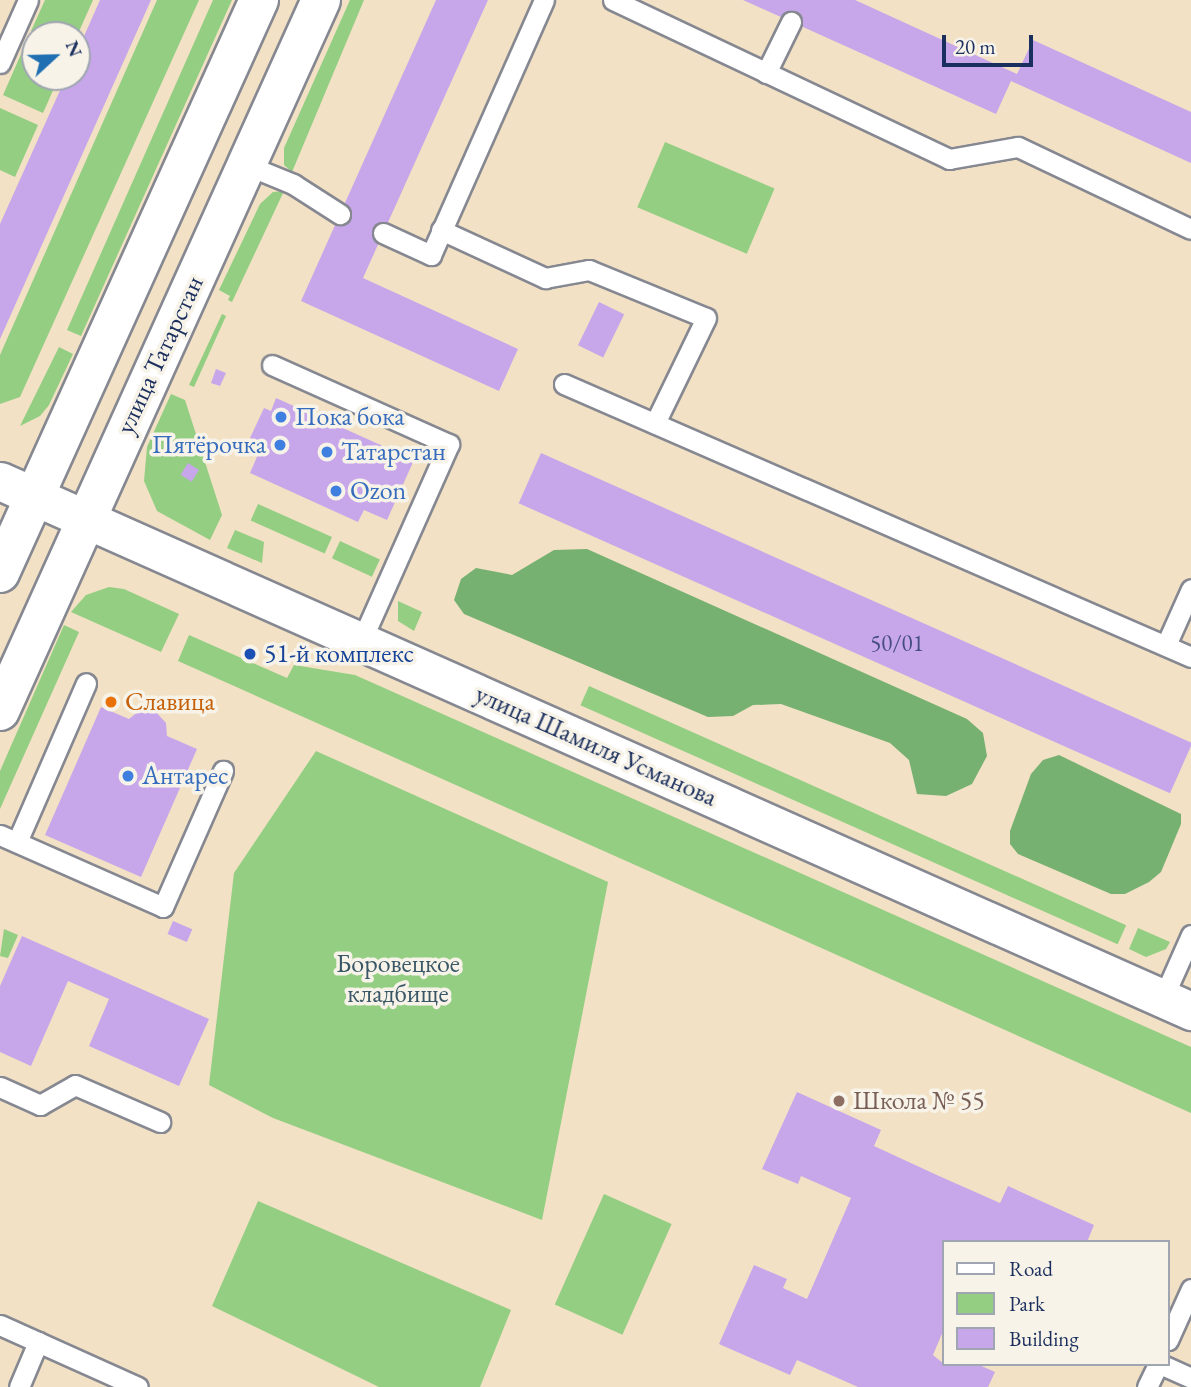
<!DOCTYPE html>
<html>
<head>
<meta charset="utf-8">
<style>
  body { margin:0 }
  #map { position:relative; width:1191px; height:1387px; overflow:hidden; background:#f2e1c4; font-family:"EB Garamond",serif }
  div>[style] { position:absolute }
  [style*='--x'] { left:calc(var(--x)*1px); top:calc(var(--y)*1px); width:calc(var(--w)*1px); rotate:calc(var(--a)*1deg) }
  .green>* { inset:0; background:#93ce83; transform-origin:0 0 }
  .forest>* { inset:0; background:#76b171 }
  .building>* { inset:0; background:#c7a7ea; transform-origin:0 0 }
  .roads { filter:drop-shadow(2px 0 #868891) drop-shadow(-2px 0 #868891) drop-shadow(0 2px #868891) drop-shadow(0 -2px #868891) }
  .lane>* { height:19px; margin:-9.5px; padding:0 9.5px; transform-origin:9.5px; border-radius:9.5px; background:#fff }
  .street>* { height:37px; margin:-18.5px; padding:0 18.5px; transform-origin:18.5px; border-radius:18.5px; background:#fff }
  .secondary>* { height:38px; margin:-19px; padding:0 19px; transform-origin:19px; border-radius:19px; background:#fff }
  .dots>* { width:19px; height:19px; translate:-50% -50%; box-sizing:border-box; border:4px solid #f7f3e8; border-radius:50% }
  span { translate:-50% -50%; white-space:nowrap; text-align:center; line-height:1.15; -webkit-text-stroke:7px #f7f3e8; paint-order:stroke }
  .number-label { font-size:23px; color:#464d81 }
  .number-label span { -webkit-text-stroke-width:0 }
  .street-label { font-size:26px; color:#1b2f5e }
  .shop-label { font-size:26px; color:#366cbe }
  .left { translate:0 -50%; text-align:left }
  .right { translate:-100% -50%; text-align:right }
  .transit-label { font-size:26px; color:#164399 }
  .food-label { font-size:26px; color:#c56008 }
  .park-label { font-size:26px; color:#395767 }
  .education-label { font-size:26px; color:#785e54 }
  .legend { position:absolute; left:942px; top:1240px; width:228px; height:126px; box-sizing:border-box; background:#f7f3e8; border:2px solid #9fa5b1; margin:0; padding:9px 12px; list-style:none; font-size:21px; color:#1b2f5e }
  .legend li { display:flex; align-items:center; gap:14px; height:35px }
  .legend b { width:35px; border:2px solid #9fa5b1 }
  .north { position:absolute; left:21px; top:21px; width:70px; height:70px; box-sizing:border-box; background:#f7f3e8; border:2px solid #9fa5b1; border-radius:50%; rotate:68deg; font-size:19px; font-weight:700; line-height:28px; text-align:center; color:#1b2f5e }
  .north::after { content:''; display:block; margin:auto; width:24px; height:32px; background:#1f6fb2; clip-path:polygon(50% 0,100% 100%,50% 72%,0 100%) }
  .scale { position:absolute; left:942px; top:35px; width:91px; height:32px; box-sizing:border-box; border:4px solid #1b2f5e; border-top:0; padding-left:9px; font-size:21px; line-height:24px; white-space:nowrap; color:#1b2f5e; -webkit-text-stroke:5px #f7f3e8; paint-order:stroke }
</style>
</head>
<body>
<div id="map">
  <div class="green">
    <div style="clip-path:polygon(45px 0,93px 0,77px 36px,31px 31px)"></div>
    <div style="clip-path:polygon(157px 0,199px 0,20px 397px,0 404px,0 355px)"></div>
    <div style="clip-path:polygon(213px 0,232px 0,81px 336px,67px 330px)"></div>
    <div style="clip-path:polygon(350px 0,364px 0,292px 172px,284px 165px,284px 148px)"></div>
    <div style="clip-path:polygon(25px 45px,35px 49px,35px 77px,59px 77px,43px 113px,3px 95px)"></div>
    <div style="clip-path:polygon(0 108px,38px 125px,15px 177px,0 170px)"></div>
    <div style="left:665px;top:142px;width:119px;height:71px;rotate:23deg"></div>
    <div style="clip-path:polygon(284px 191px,232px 302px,228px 300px,230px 296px,219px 290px,260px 204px,273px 192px)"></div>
    <div style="clip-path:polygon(222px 314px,226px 316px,194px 387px,189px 385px)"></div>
    <div style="clip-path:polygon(59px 347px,73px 354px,49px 405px,40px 416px,20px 426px)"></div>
    <div style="clip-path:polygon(171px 394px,185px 400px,222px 515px,210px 540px,157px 511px,144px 481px,147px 447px)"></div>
    <div style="left:258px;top:504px;width:81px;height:18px;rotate:24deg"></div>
    <div style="clip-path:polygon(235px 530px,264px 542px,262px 563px,227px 548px)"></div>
    <div style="left:340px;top:541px;width:44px;height:19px;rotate:25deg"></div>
    <div style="clip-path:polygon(109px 587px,124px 589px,179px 614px,161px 652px,71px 612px,86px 595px)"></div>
    <div style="clip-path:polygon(398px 601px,422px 612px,414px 631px,398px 621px)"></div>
    <div style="clip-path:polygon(64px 625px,79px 632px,0 809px,0 771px)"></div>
    <div style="clip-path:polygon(189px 635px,287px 678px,294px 665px,355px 675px,1191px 1047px,1191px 1113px,178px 661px)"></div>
    <div style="left:589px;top:686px;width:588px;height:21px;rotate:24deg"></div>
    <div style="clip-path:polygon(316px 751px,608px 882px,542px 1220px,273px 1118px,209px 1085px,234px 873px)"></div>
    <div style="clip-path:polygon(1138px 928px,1170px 942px,1166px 949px,1146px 957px,1129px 949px)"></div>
    <div style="clip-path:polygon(4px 929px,18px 935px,8px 958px,0 956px)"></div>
    <div style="left:604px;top:1194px;width:74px;height:121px;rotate:24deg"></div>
    <div style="clip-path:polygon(258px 1201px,511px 1310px,480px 1387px,379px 1387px,212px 1306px)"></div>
  </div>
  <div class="forest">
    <div style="clip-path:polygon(587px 549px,967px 719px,983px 733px,987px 756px,972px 784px,946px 796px,917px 794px,909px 760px,890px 743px,781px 704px,753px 705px,733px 716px,708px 717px,464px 614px,454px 600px,461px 579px,476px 568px,512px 575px,554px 550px)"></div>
    <div style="clip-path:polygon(1059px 755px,1181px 814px,1181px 824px,1161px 872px,1149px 882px,1125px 894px,1111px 894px,1018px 854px,1010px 844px,1010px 831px,1031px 774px,1043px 760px)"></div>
  </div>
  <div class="building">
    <div style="clip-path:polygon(100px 0,151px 0,0 339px,0 224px,66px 77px,77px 77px,77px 52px)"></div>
    <div style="clip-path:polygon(436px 0,488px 0,363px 278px,518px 349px,499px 391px,301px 301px)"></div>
    <div style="clip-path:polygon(743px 0,855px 0,1017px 74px,1033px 40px,1191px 112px,1191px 163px,1011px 81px,996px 114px)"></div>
    <div style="left:599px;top:302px;width:28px;height:48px;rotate:26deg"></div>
    <div style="clip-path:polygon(216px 369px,226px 373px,220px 386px,211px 383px)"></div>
    <div style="clip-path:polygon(276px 398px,414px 460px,387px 520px,364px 510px,358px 522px,250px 473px,263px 443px,250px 438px,264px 408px,271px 411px)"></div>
    <div style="left:541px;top:453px;width:713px;height:55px;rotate:24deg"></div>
    <div style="left:188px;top:463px;width:13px;height:14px;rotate:32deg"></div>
    <div style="clip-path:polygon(107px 694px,119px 700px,115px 709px,102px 704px)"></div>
    <div style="clip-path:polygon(101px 707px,129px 719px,139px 711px,155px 711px,166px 723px,167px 736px,197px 749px,141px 877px,45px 835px)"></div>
    <div style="left:173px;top:921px;width:21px;height:14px;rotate:23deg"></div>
    <div style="clip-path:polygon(22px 936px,209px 1019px,179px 1086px,89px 1046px,109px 999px,68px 981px,31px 1066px,0 1052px,0 986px)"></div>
    <div style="clip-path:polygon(797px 1092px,881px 1130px,874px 1146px,939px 1176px,1000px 1203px,1008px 1186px,1094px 1225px,1087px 1242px,944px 1242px,944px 1329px,933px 1355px,944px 1364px,977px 1364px,995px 1372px,988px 1387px,858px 1387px,797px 1360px,790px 1375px,719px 1344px,754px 1265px,787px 1279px,783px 1288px,807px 1299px,851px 1198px,801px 1176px,798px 1184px,762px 1169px)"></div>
  </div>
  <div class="roads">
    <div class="lane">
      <div style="--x:613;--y:0;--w:372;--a:25.3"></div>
      <div style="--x:949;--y:159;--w:70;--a:-9.9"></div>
      <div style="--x:1018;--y:147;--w:191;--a:25.4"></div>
      <div style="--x:0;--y:63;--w:69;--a:-66"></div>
      <div style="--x:766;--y:73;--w:57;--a:-63.9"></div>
      <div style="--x:249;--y:166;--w:48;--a:22.2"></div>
      <div style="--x:293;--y:184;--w:56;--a:32.6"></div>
      <div style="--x:441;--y:230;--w:115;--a:24.8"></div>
      <div style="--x:545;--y:278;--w:45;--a:-10.3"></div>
      <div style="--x:589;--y:270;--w:126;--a:22.3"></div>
      <div style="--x:706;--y:318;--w:117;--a:115.9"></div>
      <div style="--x:383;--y:233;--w:53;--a:24.6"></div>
      <div style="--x:431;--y:255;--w:279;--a:-66.1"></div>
      <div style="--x:272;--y:365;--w:194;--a:24.1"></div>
      <div style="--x:449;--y:444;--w:217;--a:114"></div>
      <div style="--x:564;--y:384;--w:684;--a:23.53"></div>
      <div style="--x:1166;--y:645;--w:61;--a:-65.9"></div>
      <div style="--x:0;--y:835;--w:178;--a:23.8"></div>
      <div style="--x:163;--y:907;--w:149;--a:-66.2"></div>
      <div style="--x:17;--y:842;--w:173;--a:-66.5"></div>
      <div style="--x:1163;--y:998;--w:69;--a:-66"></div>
      <div style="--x:0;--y:1087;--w:44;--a:24.2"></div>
      <div style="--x:40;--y:1105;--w:40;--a:-29.7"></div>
      <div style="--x:75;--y:1085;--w:93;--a:23.5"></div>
      <div style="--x:0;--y:1325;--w:151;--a:24.2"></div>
      <div style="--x:1168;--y:1340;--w:56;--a:-65.7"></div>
      <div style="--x:1160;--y:1364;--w:34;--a:24"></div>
      <div style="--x:19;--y:1387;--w:49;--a:-67.1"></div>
      <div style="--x:1147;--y:1387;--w:25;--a:-64"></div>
    </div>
    <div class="street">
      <div style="--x:0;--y:481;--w:1304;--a:23.99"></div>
    </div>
    <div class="secondary">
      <div style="--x:0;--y:573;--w:629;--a:-65.68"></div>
      <div style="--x:0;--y:711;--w:780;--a:-65.7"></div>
    </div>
  </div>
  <div class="dots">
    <div style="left:281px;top:417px;background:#3f7fe0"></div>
    <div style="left:280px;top:445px;background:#3f7fe0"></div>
    <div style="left:327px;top:452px;background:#3f7fe0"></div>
    <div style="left:336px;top:491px;background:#3f7fe0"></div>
    <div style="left:250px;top:654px;background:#1a4fb4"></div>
    <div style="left:111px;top:702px;background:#e8710a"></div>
    <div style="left:128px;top:776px;background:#3f7fe0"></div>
    <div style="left:839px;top:1101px;background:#8d6e63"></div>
  </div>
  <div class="number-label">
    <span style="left:897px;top:643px">50/01</span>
  </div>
  <div class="street-label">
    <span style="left:160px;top:355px;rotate:-65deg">улица Татарстан</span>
    <span style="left:596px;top:746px;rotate:24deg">улица Шамиля Усманова</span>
  </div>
  <div class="shop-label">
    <span class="left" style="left:295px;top:417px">Пока бока</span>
    <span class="right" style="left:266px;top:445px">Пятёрочка</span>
    <span class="left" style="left:341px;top:452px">Татарстан</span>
    <span class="left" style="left:350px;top:491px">Ozon</span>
    <span class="left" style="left:142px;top:776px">Антарес</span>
  </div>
  <div class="transit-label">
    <span class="left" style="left:264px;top:654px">51-й комплекс</span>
  </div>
  <div class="food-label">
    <span class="left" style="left:125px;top:702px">Славица</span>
  </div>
  <div class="park-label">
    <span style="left:398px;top:979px">Боровецкое<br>кладбище</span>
  </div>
  <div class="education-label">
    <span class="left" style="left:853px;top:1101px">Школа № 55</span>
  </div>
  <ul class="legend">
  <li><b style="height:9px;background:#fff"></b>Road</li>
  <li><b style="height:19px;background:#93ce83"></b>Park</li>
  <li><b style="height:19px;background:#c7a7ea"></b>Building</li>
  </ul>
  <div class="north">N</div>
  <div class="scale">20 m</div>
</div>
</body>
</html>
